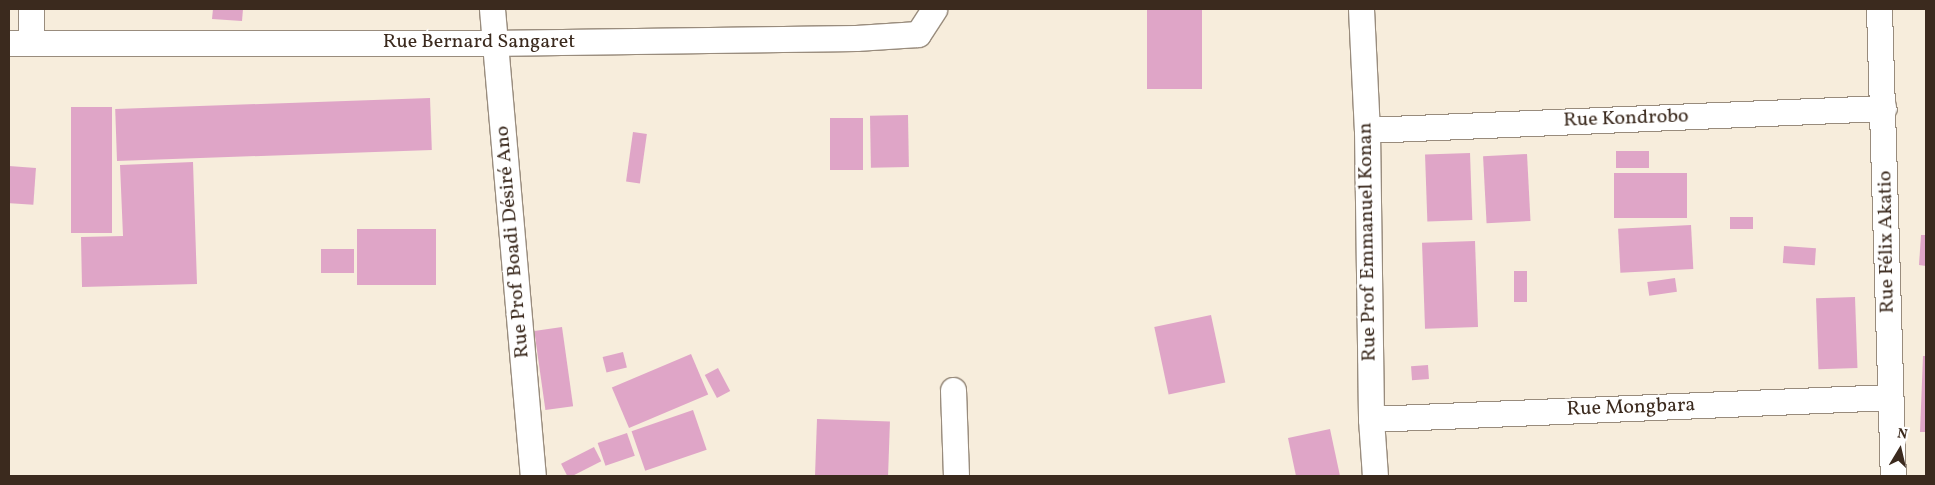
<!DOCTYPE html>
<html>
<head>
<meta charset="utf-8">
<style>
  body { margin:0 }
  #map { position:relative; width:1935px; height:485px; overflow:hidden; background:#f7eddc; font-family:Vollkorn,serif }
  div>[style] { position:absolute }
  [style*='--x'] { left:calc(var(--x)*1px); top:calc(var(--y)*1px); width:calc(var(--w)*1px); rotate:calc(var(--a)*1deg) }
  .building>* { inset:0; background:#dfa5c7; transform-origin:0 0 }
  .roads { filter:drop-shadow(1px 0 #998c7d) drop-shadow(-1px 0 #998c7d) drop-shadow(0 1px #998c7d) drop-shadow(0 -1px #998c7d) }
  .street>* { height:25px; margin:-12.5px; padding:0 12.5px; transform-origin:12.5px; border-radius:12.5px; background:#fff }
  span { translate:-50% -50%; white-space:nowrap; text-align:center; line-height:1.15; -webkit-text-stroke:5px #fff; paint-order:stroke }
  .street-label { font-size:20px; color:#3b2a1e }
  .frame { position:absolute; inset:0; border:10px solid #3b2a1e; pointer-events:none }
  .north { position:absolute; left:1875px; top:425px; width:50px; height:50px; -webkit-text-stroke:4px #fff; paint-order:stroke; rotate:9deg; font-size:14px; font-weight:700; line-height:20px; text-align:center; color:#3b2a1e }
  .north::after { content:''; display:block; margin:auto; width:18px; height:22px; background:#3b2a1e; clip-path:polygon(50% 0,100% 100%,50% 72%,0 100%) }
</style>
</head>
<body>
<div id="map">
  <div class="building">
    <div style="clip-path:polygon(213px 9px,243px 9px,242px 21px,212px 19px)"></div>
    <div style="left:1147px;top:9px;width:55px;height:80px"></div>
    <div style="left:430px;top:98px;width:52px;height:315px;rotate:88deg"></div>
    <div style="left:71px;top:107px;width:41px;height:126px"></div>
    <div style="left:908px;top:115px;width:52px;height:38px;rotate:89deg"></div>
    <div style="left:830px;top:118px;width:33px;height:52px"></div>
    <div style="left:633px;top:132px;width:14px;height:50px;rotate:8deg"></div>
    <div style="left:1616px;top:151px;width:33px;height:17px"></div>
    <div style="left:1470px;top:153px;width:67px;height:45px;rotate:88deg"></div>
    <div style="left:1527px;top:154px;width:67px;height:44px;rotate:87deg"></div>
    <div style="clip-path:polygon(193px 162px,197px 284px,82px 287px,81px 237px,123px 236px,120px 165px)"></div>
    <div style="left:9px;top:166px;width:27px;height:37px;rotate:4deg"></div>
    <div style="left:1687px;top:173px;width:45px;height:73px;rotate:90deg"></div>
    <div style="left:1753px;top:217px;width:12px;height:23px;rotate:90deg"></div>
    <div style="left:1691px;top:225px;width:44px;height:73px;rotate:87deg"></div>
    <div style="left:357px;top:229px;width:79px;height:56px"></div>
    <div style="clip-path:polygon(1921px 235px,1926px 235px,1926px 266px,1919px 265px)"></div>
    <div style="left:1475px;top:241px;width:86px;height:53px;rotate:88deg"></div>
    <div style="left:1784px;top:246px;width:32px;height:17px;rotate:4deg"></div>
    <div style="left:354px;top:249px;width:24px;height:33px;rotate:90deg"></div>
    <div style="left:1514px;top:271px;width:13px;height:31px"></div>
    <div style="left:1675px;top:278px;width:14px;height:28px;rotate:82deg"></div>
    <div style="left:1855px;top:297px;width:71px;height:39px;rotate:88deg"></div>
    <div style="left:1211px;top:315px;width:69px;height:58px;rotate:78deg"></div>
    <div style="left:562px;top:327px;width:80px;height:28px;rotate:82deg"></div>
    <div style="left:623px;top:352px;width:16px;height:21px;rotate:76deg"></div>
    <div style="left:691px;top:354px;width:44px;height:86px;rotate:67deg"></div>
    <div style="clip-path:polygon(1923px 356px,1926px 356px,1926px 432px,1920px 432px)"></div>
    <div style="left:1428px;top:365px;width:14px;height:17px;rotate:86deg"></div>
    <div style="left:718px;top:368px;width:26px;height:15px;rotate:62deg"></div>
    <div style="left:693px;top:410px;width:42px;height:65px;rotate:71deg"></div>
    <div style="left:817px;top:419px;width:73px;height:57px;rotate:2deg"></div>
    <div style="clip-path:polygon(1330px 429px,1340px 476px,1296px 476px,1288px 438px)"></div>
    <div style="left:627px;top:433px;width:24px;height:31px;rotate:71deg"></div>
    <div style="left:594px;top:447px;width:16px;height:37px;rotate:63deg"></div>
  </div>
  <div class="roads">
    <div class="street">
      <div style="--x:31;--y:9;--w:34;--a:90"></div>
      <div style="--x:492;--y:9;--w:469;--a:85"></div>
      <div style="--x:1361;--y:9;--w:121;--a:87.2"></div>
      <div style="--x:1367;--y:130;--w:289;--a:89.2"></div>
      <div style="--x:1371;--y:419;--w:57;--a:86"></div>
      <div style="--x:1879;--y:9;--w:467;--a:88.3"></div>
      <div style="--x:9;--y:43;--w:487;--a:0"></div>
      <div style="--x:496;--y:43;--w:360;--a:-0.8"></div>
      <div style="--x:856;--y:38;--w:62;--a:-3.7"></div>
      <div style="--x:918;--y:34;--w:30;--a:-57"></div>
      <div style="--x:1367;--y:130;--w:517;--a:-2.44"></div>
      <div style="--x:953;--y:390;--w:86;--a:88"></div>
      <div style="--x:1371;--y:419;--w:520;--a:-2.42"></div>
    </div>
  </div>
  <div class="street-label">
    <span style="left:479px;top:42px">Rue Bernard Sangaret</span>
    <span style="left:1626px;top:119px;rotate:-2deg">Rue Kondrobo</span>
    <span style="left:513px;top:242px;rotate:-95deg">Rue Prof Boadi Désiré Ano</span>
    <span style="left:1368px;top:242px;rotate:-91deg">Rue Prof Emmanuel Konan</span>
    <span style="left:1887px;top:242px;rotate:-91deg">Rue Félix Akatio</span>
    <span style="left:1631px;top:408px;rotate:-2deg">Rue Mongbara</span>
  </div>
  <div class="frame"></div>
  <div class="north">N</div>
</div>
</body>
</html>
